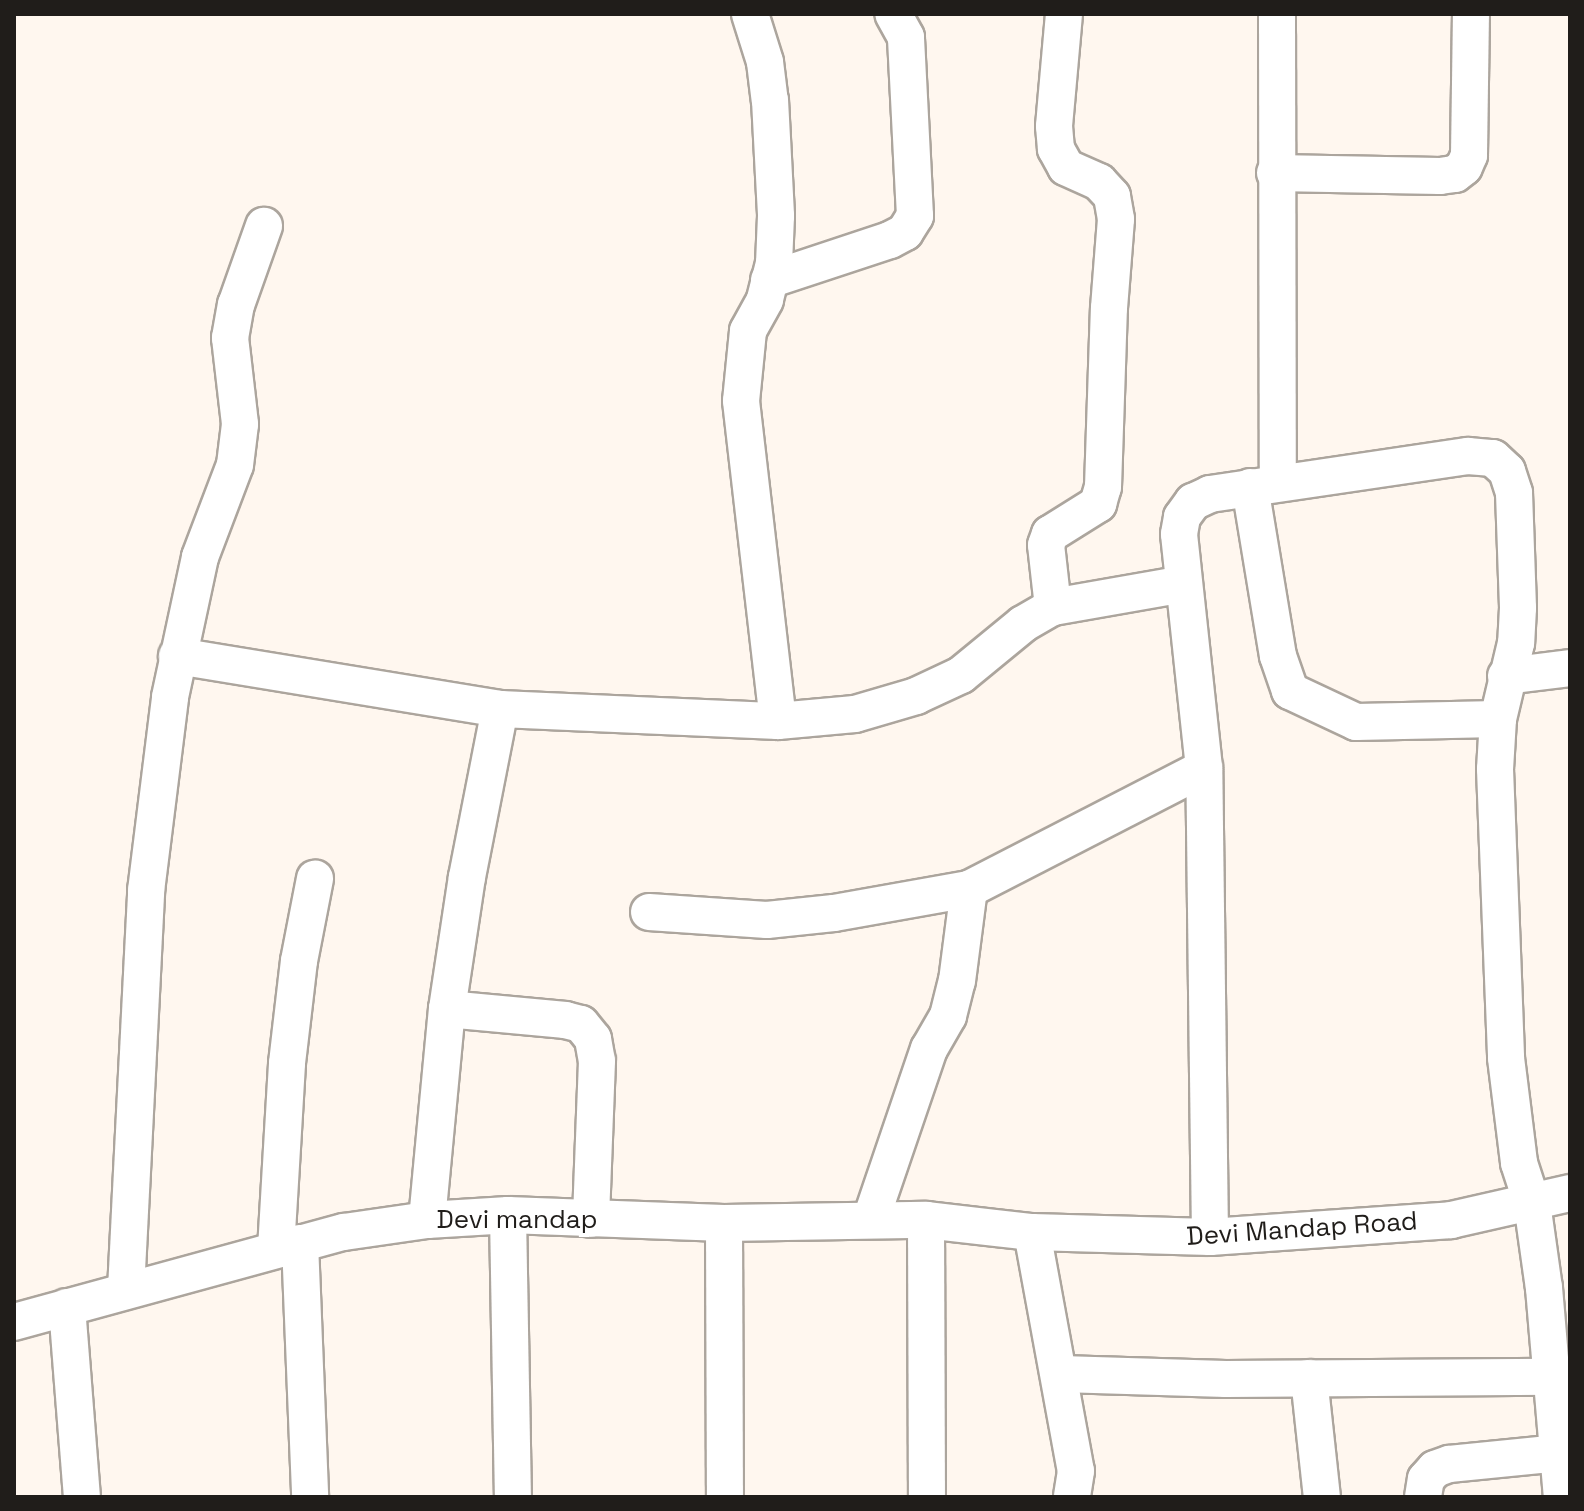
<!DOCTYPE html>
<html>
<head>
<meta charset="utf-8">
<style>
  body { margin:0 }
  #map { position:relative; width:1584px; height:1511px; overflow:hidden; background:#fff7ef; font-family:"Space Grotesk",sans-serif }
  div>[style] { position:absolute }
  [style*='--x'] { left:calc(var(--x)*1px); top:calc(var(--y)*1px); width:calc(var(--w)*1px); rotate:calc(var(--a)*1deg) }
  .roads { filter:drop-shadow(2px 0 #aca59d) drop-shadow(-2px 0 #aca59d) drop-shadow(0 2px #aca59d) drop-shadow(0 -2px #aca59d) }
  .street>* { height:36px; margin:-18px; padding:0 18px; transform-origin:18px; border-radius:18px; background:#fff }
  span { translate:-50% -50%; white-space:nowrap; text-align:center; line-height:1.15; -webkit-text-stroke:8px #fff; paint-order:stroke }
  .street-label { font-size:26px; color:#201d1a }
  .frame { position:absolute; inset:0; border:16px solid #201d1a; pointer-events:none }
</style>
</head>
<body>
<div id="map">
  <div class="roads">
    <div class="street">
      <div style="--x:750;--y:14;--w:50;--a:72.6"></div>
      <div style="--x:765;--y:62;--w:38;--a:83"></div>
      <div style="--x:770;--y:100;--w:116;--a:87"></div>
      <div style="--x:776;--y:216;--w:47;--a:92.4"></div>
      <div style="--x:774;--y:263;--w:38;--a:104"></div>
      <div style="--x:765;--y:300;--w:35;--a:119"></div>
      <div style="--x:748;--y:331;--w:70;--a:95.7"></div>
      <div style="--x:741;--y:401;--w:322;--a:83.4"></div>
      <div style="--x:1277;--y:14;--w:468;--a:89.9"></div>
      <div style="--x:1275;--y:173;--w:165;--a:1"></div>
      <div style="--x:1440;--y:176;--w:15;--a:-8"></div>
      <div style="--x:1455;--y:174;--w:11;--a:-38"></div>
      <div style="--x:1464;--y:167;--w:13;--a:-67"></div>
      <div style="--x:1469;--y:155;--w:141;--a:-89.2"></div>
      <div style="--x:769;--y:280;--w:127;--a:-18.3"></div>
      <div style="--x:890;--y:240;--w:17;--a:-28"></div>
      <div style="--x:905;--y:232;--w:19;--a:-58"></div>
      <div style="--x:915;--y:216;--w:179;--a:-92.9"></div>
      <div style="--x:906;--y:37;--w:26;--a:-119"></div>
      <div style="--x:1250;--y:487;--w:171;--a:80.6"></div>
      <div style="--x:1278;--y:656;--w:37;--a:71"></div>
      <div style="--x:1290;--y:691;--w:73;--a:25.2"></div>
      <div style="--x:1356;--y:722;--w:142;--a:-1.2"></div>
      <div style="--x:1053;--y:607;--w:62;--a:-96.4"></div>
      <div style="--x:1046;--y:545;--w:12;--a:-70"></div>
      <div style="--x:1050;--y:534;--w:57;--a:-32"></div>
      <div style="--x:1098;--y:504;--w:18;--a:-74"></div>
      <div style="--x:1103;--y:487;--w:179;--a:-88.1"></div>
      <div style="--x:1109;--y:308;--w:89;--a:-85.5"></div>
      <div style="--x:1116;--y:219;--w:23;--a:-100"></div>
      <div style="--x:1112;--y:196;--w:19;--a:-133"></div>
      <div style="--x:1099;--y:182;--w:36;--a:-156"></div>
      <div style="--x:1066;--y:167;--w:21;--a:-119"></div>
      <div style="--x:1056;--y:149;--w:23;--a:-95"></div>
      <div style="--x:1054;--y:126;--w:112;--a:-84.9"></div>
      <div style="--x:177;--y:656;--w:327;--a:9.3"></div>
      <div style="--x:500;--y:709;--w:278;--a:2.5"></div>
      <div style="--x:778;--y:721;--w:77;--a:-5.2"></div>
      <div style="--x:855;--y:714;--w:64;--a:-16.4"></div>
      <div style="--x:916;--y:696;--w:50;--a:-25"></div>
      <div style="--x:961;--y:675;--w:80;--a:-39.4"></div>
      <div style="--x:1023;--y:624;--w:34;--a:-30"></div>
      <div style="--x:1053;--y:607;--w:133;--a:-10"></div>
      <div style="--x:1506;--y:676;--w:64;--a:-7.1"></div>
      <div style="--x:649;--y:912;--w:118;--a:3.9"></div>
      <div style="--x:767;--y:920;--w:67;--a:-6"></div>
      <div style="--x:834;--y:913;--w:137;--a:-10.1"></div>
      <div style="--x:969;--y:889;--w:264;--a:-27.2"></div>
      <div style="--x:447;--y:1009;--w:119;--a:5.3"></div>
      <div style="--x:565;--y:1020;--w:16;--a:14"></div>
      <div style="--x:581;--y:1024;--w:19;--a:51"></div>
      <div style="--x:593;--y:1039;--w:22;--a:80"></div>
      <div style="--x:597;--y:1061;--w:158;--a:92.2"></div>
      <div style="--x:508;--y:1215;--w:282;--a:89"></div>
      <div style="--x:871;--y:1219;--w:180;--a:-71.2"></div>
      <div style="--x:929;--y:1049;--w:38;--a:-60"></div>
      <div style="--x:948;--y:1016;--w:36;--a:-76"></div>
      <div style="--x:957;--y:981;--w:93;--a:-82.6"></div>
      <div style="--x:427;--y:1220;--w:212;--a:-84.6"></div>
      <div style="--x:447;--y:1009;--w:134;--a:-81.4"></div>
      <div style="--x:467;--y:877;--w:171;--a:-78.9"></div>
      <div style="--x:926;--y:1220;--w:277;--a:89.8"></div>
      <div style="--x:724;--y:1223;--w:274;--a:89.8"></div>
      <div style="--x:1032;--y:1232;--w:243;--a:79.6"></div>
      <div style="--x:1076;--y:1471;--w:26;--a:99"></div>
      <div style="--x:1210;--y:1237;--w:469;--a:-90.7"></div>
      <div style="--x:1204;--y:768;--w:235;--a:-96.1"></div>
      <div style="--x:1179;--y:534;--w:17;--a:-80"></div>
      <div style="--x:1182;--y:517;--w:19;--a:-54"></div>
      <div style="--x:1193;--y:502;--w:19;--a:-25"></div>
      <div style="--x:1210;--y:494;--w:261;--a:-8.4"></div>
      <div style="--x:1468;--y:456;--w:25;--a:5"></div>
      <div style="--x:1493;--y:458;--w:19;--a:43"></div>
      <div style="--x:1507;--y:471;--w:23;--a:72"></div>
      <div style="--x:1514;--y:493;--w:115;--a:88"></div>
      <div style="--x:1518;--y:608;--w:35;--a:93"></div>
      <div style="--x:1516;--y:643;--w:78;--a:103.3"></div>
      <div style="--x:1498;--y:719;--w:50;--a:93.4"></div>
      <div style="--x:1495;--y:769;--w:289;--a:87.8"></div>
      <div style="--x:1506;--y:1058;--w:106;--a:82.9"></div>
      <div style="--x:1519;--y:1163;--w:42;--a:72"></div>
      <div style="--x:1532;--y:1203;--w:86;--a:82"></div>
      <div style="--x:1544;--y:1288;--w:210;--a:85.1"></div>
      <div style="--x:300;--y:1243;--w:254;--a:87.7"></div>
      <div style="--x:276;--y:1249;--w:186;--a:-86.6"></div>
      <div style="--x:287;--y:1063;--w:103;--a:-83.3"></div>
      <div style="--x:299;--y:961;--w:84;--a:-79"></div>
      <div style="--x:126;--y:1290;--w:400;--a:-87.1"></div>
      <div style="--x:146;--y:891;--w:195;--a:-82.9"></div>
      <div style="--x:170;--y:697;--w:143;--a:-77.9"></div>
      <div style="--x:200;--y:557;--w:98;--a:-69.2"></div>
      <div style="--x:235;--y:465;--w:41;--a:-83"></div>
      <div style="--x:240;--y:424;--w:87;--a:-96.6"></div>
      <div style="--x:230;--y:338;--w:34;--a:-80"></div>
      <div style="--x:236;--y:305;--w:84;--a:-70.5"></div>
      <div style="--x:67;--y:1307;--w:191;--a:85.5"></div>
      <div style="--x:14;--y:1322;--w:342;--a:-15.3"></div>
      <div style="--x:344;--y:1232;--w:84;--a:-8.2"></div>
      <div style="--x:427;--y:1220;--w:81;--a:-3.5"></div>
      <div style="--x:508;--y:1215;--w:216;--a:2.1"></div>
      <div style="--x:724;--y:1223;--w:202;--a:-0.9"></div>
      <div style="--x:926;--y:1220;--w:107;--a:6.5"></div>
      <div style="--x:1032;--y:1232;--w:178;--a:1.6"></div>
      <div style="--x:1210;--y:1237;--w:242;--a:-4"></div>
      <div style="--x:1451;--y:1220;--w:122;--a:-12.8"></div>
      <div style="--x:1061;--y:1374;--w:165;--a:1.7"></div>
      <div style="--x:1226;--y:1379;--w:327;--a:-0.4"></div>
      <div style="--x:1309;--y:1378;--w:120;--a:83.8"></div>
      <div style="--x:1423;--y:1497;--w:18;--a:-81"></div>
      <div style="--x:1426;--y:1479;--w:13;--a:-48"></div>
      <div style="--x:1435;--y:1469;--w:15;--a:-20"></div>
      <div style="--x:1449;--y:1464;--w:111;--a:-5.7"></div>
    </div>
  </div>
  <div class="street-label">
    <span style="left:517px;top:1220px">Devi mandap</span>
    <span style="left:1302px;top:1229px;rotate:-4deg">Devi Mandap Road</span>
  </div>
  <div class="frame"></div>
</div>
</body>
</html>
